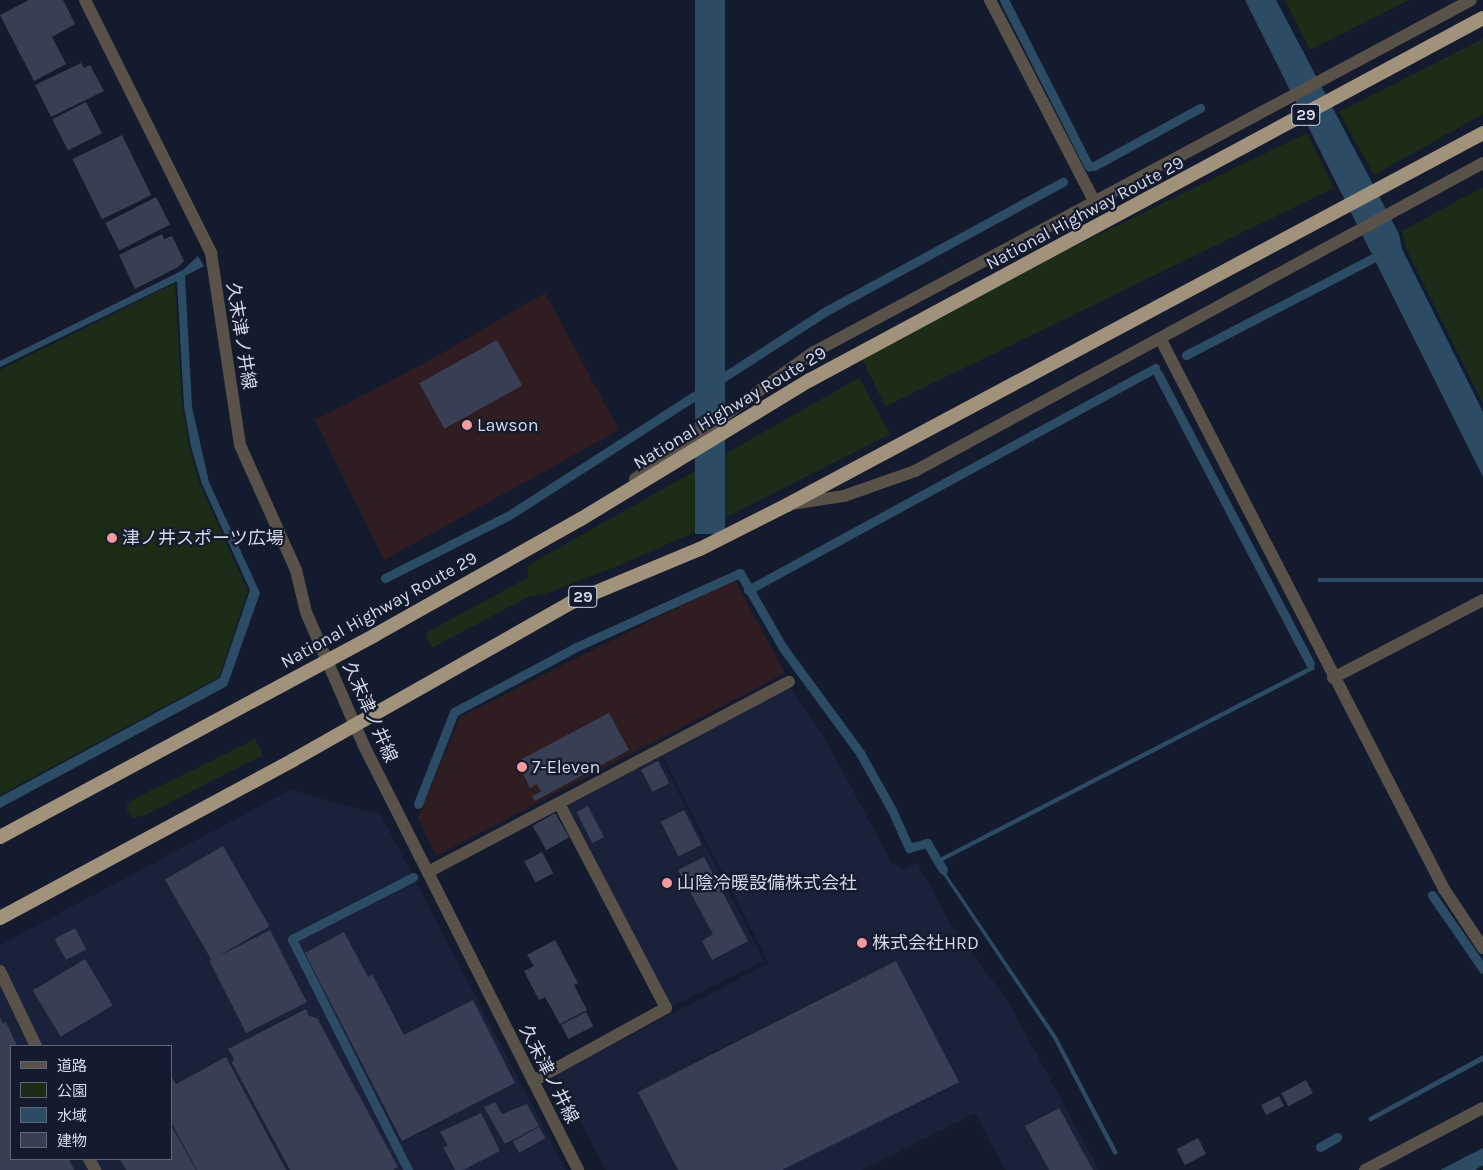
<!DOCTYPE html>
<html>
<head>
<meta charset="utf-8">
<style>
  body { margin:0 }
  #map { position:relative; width:1483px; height:1170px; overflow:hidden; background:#151b2e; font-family:Karla,"Noto Sans JP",sans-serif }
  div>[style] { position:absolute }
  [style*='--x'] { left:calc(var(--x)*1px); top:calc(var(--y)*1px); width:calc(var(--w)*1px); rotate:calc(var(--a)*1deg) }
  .commercial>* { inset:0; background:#2f1d22 }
  .built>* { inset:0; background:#1a213b; transform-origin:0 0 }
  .green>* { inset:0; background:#1c2d17; transform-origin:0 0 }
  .water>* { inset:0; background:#2b4c64; transform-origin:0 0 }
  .stream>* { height:9px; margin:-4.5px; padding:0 4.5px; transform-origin:4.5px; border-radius:4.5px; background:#2b4c64 }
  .building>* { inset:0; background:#383f55; transform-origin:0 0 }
  .service>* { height:12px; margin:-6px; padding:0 6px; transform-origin:6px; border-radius:6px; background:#585248 }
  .minor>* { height:12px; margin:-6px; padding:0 6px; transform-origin:6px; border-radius:6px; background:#585248 }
  .trunk>* { height:14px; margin:-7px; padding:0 7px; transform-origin:7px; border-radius:7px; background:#a1927c }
  .dots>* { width:14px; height:14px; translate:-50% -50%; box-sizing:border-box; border:2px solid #151b2e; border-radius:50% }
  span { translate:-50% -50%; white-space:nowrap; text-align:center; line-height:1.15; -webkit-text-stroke:4.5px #151b2e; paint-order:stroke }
  .shield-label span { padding:1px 4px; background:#151b2e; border:1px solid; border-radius:4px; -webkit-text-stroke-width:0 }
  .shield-label { font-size:16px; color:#d4d9e7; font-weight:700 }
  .street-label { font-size:18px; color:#d4d9e7 }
  .poi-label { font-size:18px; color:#d4d9e7 }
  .left { translate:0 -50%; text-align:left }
  .legend { position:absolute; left:10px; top:1045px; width:162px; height:115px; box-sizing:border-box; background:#151b2e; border:1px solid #616778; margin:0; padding:6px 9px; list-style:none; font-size:15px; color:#d4d9e7 }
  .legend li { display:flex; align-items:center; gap:10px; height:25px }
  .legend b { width:25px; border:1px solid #616778 }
</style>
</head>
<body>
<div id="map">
  <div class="commercial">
    <div style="clip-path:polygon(545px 293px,619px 430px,384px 560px,315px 420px,425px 363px)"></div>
    <div style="clip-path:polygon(734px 579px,785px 673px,436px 856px,418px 818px,460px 717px)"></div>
  </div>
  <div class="built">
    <div style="clip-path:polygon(791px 688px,825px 738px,891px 862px,903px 869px,917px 863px,951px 924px,1009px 1003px,1099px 1170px,1005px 1170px,975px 1113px,862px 1170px,606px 1170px,555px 1075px,769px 963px,662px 755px)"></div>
    <div style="left:660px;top:757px;width:228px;height:104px;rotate:63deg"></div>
    <div style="clip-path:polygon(evenodd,290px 790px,381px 815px,566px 1170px,0 1170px,0 945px,290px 790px,11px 1046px,171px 1046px,171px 1159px,11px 1159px,11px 1046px)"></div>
  </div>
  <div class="green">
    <div style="clip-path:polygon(1285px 0,1409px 0,1310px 50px)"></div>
    <div style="clip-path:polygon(1483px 39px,1483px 114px,1374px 175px,1339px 112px)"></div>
    <div style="left:1307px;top:133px;width:61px;height:499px;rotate:64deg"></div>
    <div style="clip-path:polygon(1483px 187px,1483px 403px,1407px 250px,1402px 231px)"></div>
    <div style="clip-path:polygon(175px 283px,182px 404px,189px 446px,200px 485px,248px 591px,219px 677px,0 795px,0 370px)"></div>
    <div style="clip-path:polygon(859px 378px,890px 434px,706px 527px,620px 565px,547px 593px,528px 597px,431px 648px,426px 633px,529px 577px,527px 566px)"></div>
    <div style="clip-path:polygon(255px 739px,263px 755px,147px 814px,134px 818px,127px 812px,127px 805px,136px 798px)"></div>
  </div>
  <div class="water">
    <div style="left:695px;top:0;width:30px;height:534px"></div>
    <div style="clip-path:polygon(1245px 0,1276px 0,1399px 234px,1402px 249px,1483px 412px,1483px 477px)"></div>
    <div style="clip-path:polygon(198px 256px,204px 266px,185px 276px,192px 407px,209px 482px,260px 593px,227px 686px,0 808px,0 797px,220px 678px,250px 590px,202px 484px,191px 447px,184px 406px,177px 281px,0 367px,0 361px,183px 270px)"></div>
    <div style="left:1483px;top:578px;width:4px;height:165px;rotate:90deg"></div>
    <div style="clip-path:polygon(1313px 665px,1315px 669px,939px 863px,1057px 1037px,1118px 1153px,1114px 1155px,1053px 1038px,934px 861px)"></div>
    <div style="clip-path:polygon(1483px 1055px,1483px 1061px,1370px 1122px,1368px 1118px)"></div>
    <div style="clip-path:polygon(1483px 1148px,1483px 1165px,1475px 1170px,1440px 1170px)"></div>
  </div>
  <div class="stream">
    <div style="--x:1004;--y:0;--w:187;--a:63"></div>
    <div style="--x:1094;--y:166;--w:121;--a:-28.7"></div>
    <div style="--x:1186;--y:355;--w:222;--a:-27.4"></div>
    <div style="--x:1158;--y:374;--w:327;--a:62.3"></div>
    <div style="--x:385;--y:578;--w:141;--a:-26.9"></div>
    <div style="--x:511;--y:514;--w:375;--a:-32.8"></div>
    <div style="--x:826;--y:311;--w:270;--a:-28.6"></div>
    <div style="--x:748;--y:590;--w:464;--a:-28.6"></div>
    <div style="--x:418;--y:804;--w:99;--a:-68.6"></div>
    <div style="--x:454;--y:712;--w:138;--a:-28"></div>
    <div style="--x:576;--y:647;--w:180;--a:-24.3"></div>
    <div style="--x:740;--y:573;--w:86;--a:60.2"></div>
    <div style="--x:783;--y:648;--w:130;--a:53.7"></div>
    <div style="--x:860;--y:753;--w:65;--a:60.7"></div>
    <div style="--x:892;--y:810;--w:42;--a:65.9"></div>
    <div style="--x:909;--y:848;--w:19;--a:-16"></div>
    <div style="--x:927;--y:843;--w:31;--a:59"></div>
    <div style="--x:1432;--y:895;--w:90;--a:55.4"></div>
    <div style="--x:1320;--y:1147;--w:20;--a:-30"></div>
    <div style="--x:408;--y:1170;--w:258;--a:-116.7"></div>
    <div style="--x:292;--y:939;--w:136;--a:-27.1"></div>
  </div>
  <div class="building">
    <div style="clip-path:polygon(29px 0,63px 0,75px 24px,52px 37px,66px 64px,34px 81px,0 15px)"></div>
    <div style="clip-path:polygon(81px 63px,84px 68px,90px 65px,104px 91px,51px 117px,35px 85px)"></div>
    <div style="left:86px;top:102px;width:35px;height:38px;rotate:63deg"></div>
    <div style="left:122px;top:135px;width:67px;height:55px;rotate:64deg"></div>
    <div style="left:156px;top:197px;width:31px;height:57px;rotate:63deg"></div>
    <div style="clip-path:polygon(162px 234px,164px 239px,172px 236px,184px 261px,178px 267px,135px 289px,119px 255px)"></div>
    <div style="left:497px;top:340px;width:52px;height:89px;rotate:61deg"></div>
    <div style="clip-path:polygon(609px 713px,629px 750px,535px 801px,532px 796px,541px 792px,537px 784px,530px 788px,521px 769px,526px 766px,522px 759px)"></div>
    <div style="left:658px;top:761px;width:25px;height:19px;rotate:63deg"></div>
    <div style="left:588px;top:806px;width:35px;height:13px;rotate:63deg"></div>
    <div style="left:684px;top:810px;width:39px;height:26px;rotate:63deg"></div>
    <div style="left:555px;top:813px;width:28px;height:26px;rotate:60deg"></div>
    <div style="left:223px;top:846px;width:93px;height:67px;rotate:60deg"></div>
    <div style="left:542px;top:852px;width:24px;height:20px;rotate:62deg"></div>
    <div style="clip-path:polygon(704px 857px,748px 941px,712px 960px,702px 941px,713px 934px,678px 870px)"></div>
    <div style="left:75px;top:928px;width:24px;height:23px;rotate:62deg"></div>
    <div style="left:270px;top:930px;width:81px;height:68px;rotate:63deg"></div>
    <div style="clip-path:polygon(344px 932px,368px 977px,372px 974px,404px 1035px,473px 1000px,515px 1083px,402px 1141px,305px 953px)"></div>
    <div style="clip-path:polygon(555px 940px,578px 983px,574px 985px,587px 1010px,560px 1024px,545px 997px,539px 1000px,524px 971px,534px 966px,527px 955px)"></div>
    <div style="left:85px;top:959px;width:54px;height:61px;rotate:59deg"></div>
    <div style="clip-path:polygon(896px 961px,959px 1082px,782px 1170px,678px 1170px,638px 1092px)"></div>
    <div style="clip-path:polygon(306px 1009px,309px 1016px,317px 1018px,398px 1167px,393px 1170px,290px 1170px,232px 1063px,234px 1059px,228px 1049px)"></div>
    <div style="left:586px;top:1012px;width:16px;height:28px;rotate:63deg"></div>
    <div style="clip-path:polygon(0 1017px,3px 1024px,6px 1022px,17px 1046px,11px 1046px,11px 1159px,69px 1159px,74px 1170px,0 1170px)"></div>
    <div style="clip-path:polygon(226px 1057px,286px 1170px,197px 1170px,171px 1122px,171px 1076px,176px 1084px)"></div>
    <div style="left:1306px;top:1080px;width:15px;height:28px;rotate:62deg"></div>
    <div style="left:1279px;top:1096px;width:11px;height:20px;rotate:63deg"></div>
    <div style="clip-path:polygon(495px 1102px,502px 1114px,527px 1104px,539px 1126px,505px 1144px,484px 1107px)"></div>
    <div style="clip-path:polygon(1059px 1108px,1093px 1170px,1049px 1170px,1025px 1126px)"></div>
    <div style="clip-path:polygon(481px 1113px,500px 1151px,463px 1170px,455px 1170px,443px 1147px,448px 1146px,440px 1132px)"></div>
    <div style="clip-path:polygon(171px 1125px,196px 1170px,126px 1170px,120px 1159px,171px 1159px)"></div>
    <div style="left:539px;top:1127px;width:13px;height:30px;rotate:61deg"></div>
    <div style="left:1198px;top:1138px;width:18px;height:24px;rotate:63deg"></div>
  </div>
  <div class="service">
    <div style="--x:428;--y:872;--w:408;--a:-27.8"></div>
    <div style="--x:533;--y:1081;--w:152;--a:-28.8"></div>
    <div style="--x:666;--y:1008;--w:231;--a:-117.6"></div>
  </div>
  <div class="minor">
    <div style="--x:85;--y:0;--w:283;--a:63.5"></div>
    <div style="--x:211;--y:253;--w:194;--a:81.4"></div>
    <div style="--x:240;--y:445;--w:137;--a:65.9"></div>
    <div style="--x:296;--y:570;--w:43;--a:76.6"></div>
    <div style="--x:306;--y:612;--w:144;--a:66.6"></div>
    <div style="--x:363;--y:744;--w:477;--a:63.2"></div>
    <div style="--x:990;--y:0;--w:226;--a:62.6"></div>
    <div style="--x:1161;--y:340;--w:618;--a:62.73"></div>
    <div style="--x:1444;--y:889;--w:71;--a:56.5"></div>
    <div style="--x:635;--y:479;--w:219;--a:-35.4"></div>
    <div style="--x:814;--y:352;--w:745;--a:-28.18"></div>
    <div style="--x:791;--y:504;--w:54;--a:-8.6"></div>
    <div style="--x:844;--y:496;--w:75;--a:-19.4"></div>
    <div style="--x:915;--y:471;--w:646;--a:-28.47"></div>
    <div style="--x:1333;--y:678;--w:169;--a:-27.5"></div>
    <div style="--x:0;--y:971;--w:83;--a:64.4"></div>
    <div style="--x:89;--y:1159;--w:13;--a:61"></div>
    <div style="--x:1365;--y:1170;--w:133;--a:-27.7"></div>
  </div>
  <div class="trunk">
    <div style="--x:0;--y:837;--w:426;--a:-28.3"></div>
    <div style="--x:375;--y:635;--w:236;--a:-29.4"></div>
    <div style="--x:581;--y:519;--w:268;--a:-31.3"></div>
    <div style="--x:810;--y:380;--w:764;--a:-28.28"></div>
    <div style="--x:0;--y:918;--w:333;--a:-28.3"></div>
    <div style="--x:293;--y:760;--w:318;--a:-29.5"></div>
    <div style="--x:570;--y:603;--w:141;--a:-22.6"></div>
    <div style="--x:700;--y:549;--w:97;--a:-26.8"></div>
    <div style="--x:787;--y:505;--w:789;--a:-28.12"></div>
  </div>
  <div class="dots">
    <div style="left:467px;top:425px;background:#f59b9e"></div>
    <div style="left:112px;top:538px;background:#f59b9e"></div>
    <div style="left:522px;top:767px;background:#f59b9e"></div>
    <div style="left:667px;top:883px;background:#f59b9e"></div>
    <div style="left:862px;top:943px;background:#f59b9e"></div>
  </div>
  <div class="shield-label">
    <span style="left:1306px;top:115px">29</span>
    <span style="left:583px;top:597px">29</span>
  </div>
  <div class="street-label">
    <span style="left:1085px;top:213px;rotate:-28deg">National Highway Route 29</span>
    <span style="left:241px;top:336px;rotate:81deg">久末津ノ井線</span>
    <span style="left:730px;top:408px;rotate:-31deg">National Highway Route 29</span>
    <span style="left:379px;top:610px;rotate:-29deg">National Highway Route 29</span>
    <span style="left:370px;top:712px;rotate:66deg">久末津ノ井線</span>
    <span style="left:549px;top:1074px;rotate:63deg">久末津ノ井線</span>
  </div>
  <div class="poi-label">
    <span class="left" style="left:477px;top:425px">Lawson</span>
    <span class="left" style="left:122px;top:538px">津ノ井スポーツ広場</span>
    <span class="left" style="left:532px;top:767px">7-Eleven</span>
    <span class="left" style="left:677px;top:883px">山陰冷暖設備株式会社</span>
    <span class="left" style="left:872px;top:943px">株式会社HRD</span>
  </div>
  <ul class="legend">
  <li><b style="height:6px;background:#585248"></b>道路</li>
  <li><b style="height:14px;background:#1c2d17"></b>公園</li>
  <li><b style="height:14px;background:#2b4c64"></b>水域</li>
  <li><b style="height:14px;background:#383f55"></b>建物</li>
  </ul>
</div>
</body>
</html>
